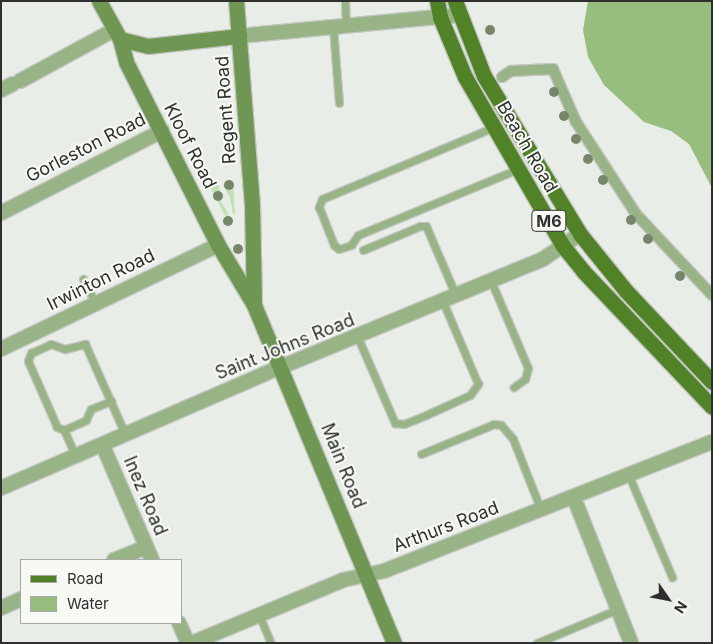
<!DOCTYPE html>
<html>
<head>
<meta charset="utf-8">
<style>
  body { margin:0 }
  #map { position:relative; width:713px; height:644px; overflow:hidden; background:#e9ede7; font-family:Inter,sans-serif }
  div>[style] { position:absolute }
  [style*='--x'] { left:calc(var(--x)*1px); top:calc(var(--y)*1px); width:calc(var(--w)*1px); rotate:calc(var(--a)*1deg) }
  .green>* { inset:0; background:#c6e0b6 }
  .water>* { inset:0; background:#98be7f }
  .roads { filter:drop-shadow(1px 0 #c4c7c2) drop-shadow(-1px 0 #c4c7c2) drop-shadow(0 1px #c4c7c2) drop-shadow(0 -1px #c4c7c2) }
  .service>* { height:7px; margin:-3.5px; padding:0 3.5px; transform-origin:3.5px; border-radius:3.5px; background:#98b486 }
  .pedestrian>* { height:10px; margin:-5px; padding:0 5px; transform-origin:5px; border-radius:5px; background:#98b486 }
  .minor>* { height:14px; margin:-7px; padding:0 7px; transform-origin:7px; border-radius:7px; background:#98b486 }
  .secondary>* { height:15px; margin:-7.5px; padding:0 7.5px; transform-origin:7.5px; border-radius:7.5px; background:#6f9753 }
  .primary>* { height:15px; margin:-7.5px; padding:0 7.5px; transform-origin:7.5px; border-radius:7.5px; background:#518228 }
  .trees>* { width:10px; height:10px; margin:-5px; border-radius:50%; background:#77866a }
  span { translate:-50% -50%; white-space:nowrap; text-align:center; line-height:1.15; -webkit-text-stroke:4px #f7faf4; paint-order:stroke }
  .shield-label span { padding:1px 4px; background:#f7faf4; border:1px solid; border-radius:4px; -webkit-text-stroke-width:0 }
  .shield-label { font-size:16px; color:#2f302e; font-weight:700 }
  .street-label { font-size:18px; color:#2f302e }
  .frame { position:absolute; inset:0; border:2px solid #2f302e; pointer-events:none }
  .legend { position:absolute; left:20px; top:559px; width:162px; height:65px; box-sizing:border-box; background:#f7faf4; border:1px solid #a7a9a5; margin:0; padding:6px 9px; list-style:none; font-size:15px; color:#2f302e }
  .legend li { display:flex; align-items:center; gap:10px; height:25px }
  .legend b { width:25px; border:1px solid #a7a9a5 }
  .north { position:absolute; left:643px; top:574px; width:50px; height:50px; -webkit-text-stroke:4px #f7faf4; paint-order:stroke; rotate:123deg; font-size:14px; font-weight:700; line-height:20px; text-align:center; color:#2f302e }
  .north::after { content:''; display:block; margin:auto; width:18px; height:22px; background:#2f302e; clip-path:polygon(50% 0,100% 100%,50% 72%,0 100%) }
</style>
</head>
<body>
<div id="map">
  <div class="green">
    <div style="clip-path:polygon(233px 183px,235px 214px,233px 214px,230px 198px,223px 185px)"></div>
    <div style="clip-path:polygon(219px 185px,221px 201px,229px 215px,225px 216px,210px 187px)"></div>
  </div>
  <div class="water">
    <div style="clip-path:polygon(588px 1px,712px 1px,712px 188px,689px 144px,671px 131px,644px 122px,604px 85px,588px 57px,583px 30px)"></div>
  </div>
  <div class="roads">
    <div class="service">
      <div style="--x:345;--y:1;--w:25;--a:88"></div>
      <div style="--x:333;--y:27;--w:76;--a:85.5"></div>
      <div style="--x:494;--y:127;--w:186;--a:157.3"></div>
      <div style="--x:322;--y:199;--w:9;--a:111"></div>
      <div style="--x:319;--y:207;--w:41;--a:68.5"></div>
      <div style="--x:334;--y:245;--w:6;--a:39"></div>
      <div style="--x:339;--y:249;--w:13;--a:-18"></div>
      <div style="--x:351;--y:245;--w:12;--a:-55"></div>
      <div style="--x:358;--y:235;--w:173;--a:-22.4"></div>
      <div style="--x:363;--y:250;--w:62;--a:-22.8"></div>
      <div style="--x:420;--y:226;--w:6;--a:0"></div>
      <div style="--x:426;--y:226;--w:76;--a:66.8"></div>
      <div style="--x:83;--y:279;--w:28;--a:63"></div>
      <div style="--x:491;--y:281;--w:95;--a:67"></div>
      <div style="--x:528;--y:368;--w:11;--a:105"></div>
      <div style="--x:525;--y:379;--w:14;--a:144"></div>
      <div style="--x:358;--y:338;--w:93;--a:66.5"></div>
      <div style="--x:395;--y:423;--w:9;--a:6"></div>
      <div style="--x:404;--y:424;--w:24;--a:-22"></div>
      <div style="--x:426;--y:415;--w:48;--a:-24.4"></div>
      <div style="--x:470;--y:395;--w:14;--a:-54"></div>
      <div style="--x:478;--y:384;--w:89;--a:-113.1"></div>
      <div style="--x:64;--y:430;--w:24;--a:-24"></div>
      <div style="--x:86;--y:420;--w:12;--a:-66"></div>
      <div style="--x:91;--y:409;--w:22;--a:-22"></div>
      <div style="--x:421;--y:454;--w:79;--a:-22.3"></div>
      <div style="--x:494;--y:424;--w:7;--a:8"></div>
      <div style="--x:501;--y:425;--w:18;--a:49"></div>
      <div style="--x:513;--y:439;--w:76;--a:68.5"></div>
      <div style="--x:76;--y:457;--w:30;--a:-114"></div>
      <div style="--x:64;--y:430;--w:8;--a:-157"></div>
      <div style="--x:57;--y:427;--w:72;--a:-113.7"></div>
      <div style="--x:28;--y:361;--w:9;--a:-69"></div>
      <div style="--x:31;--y:353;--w:22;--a:-24"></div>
      <div style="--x:51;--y:344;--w:15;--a:20"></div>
      <div style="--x:65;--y:349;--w:21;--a:-14"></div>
      <div style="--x:85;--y:344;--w:101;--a:66"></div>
      <div style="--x:629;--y:476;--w:110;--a:66.9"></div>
      <div style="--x:259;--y:615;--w:30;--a:67"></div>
      <div style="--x:537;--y:643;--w:88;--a:-22.8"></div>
    </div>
    <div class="pedestrian">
      <div style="--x:502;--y:77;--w:11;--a:-34"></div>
      <div style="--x:511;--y:71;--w:42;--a:-2.7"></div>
      <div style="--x:553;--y:69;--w:58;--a:66.5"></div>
      <div style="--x:576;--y:122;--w:110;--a:56.9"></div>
      <div style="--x:636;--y:214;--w:111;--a:46.8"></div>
    </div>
    <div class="minor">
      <div style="--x:239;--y:36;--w:220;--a:-5.5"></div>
      <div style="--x:20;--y:81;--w:107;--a:-28.5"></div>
      <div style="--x:1;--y:90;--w:13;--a:-27"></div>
      <div style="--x:1;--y:213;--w:181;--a:-27"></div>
      <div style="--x:1;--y:349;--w:241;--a:-25.6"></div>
      <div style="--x:103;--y:446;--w:124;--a:66.7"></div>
      <div style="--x:1;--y:488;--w:287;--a:-23.4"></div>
      <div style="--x:264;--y:374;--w:302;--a:-22.4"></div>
      <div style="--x:543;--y:259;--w:45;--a:-34"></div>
      <div style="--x:574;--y:498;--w:156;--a:68.5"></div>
      <div style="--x:114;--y:560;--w:35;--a:-22"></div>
      <div style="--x:1;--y:608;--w:22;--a:-24"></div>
      <div style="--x:179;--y:623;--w:22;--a:66"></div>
      <div style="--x:192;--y:643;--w:164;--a:-22.6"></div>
      <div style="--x:343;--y:580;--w:42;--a:-12.4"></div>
      <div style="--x:384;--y:571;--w:352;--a:-21.5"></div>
    </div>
    <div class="secondary">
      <div style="--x:99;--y:1;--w:43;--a:61.1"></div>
      <div style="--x:120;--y:39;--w:24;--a:75"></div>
      <div style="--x:126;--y:62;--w:205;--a:63.3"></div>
      <div style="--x:218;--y:245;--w:70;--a:59"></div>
      <div style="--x:254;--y:305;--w:366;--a:67.5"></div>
      <div style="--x:236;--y:1;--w:206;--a:85.5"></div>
      <div style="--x:252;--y:206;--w:98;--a:88.8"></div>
      <div style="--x:120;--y:39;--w:29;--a:14"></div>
      <div style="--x:148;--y:46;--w:92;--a:-6.3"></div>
    </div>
    <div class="primary">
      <div style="--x:437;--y:1;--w:16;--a:79"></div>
      <div style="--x:440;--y:17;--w:65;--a:67.4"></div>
      <div style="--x:465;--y:77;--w:195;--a:59.9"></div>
      <div style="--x:563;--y:246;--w:32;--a:51"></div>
      <div style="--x:583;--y:271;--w:187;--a:46.5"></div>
      <div style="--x:455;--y:1;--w:80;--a:68.9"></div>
      <div style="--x:484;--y:76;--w:185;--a:58.7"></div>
      <div style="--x:580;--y:234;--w:73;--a:51.1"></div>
      <div style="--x:626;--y:291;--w:125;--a:46.6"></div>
    </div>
  </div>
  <div class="trees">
    <div style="left:490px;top:30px"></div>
    <div style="left:554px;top:92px"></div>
    <div style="left:564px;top:116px"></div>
    <div style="left:576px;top:139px"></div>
    <div style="left:588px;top:159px"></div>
    <div style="left:603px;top:180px"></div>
    <div style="left:229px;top:185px"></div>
    <div style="left:218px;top:196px"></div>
    <div style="left:631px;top:220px"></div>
    <div style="left:228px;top:221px"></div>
    <div style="left:648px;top:239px"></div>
    <div style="left:238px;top:249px"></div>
    <div style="left:680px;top:276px"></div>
  </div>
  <div class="shield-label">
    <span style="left:549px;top:221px">M6</span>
  </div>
  <div class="street-label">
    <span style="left:226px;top:110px;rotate:-94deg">Regent Road</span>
    <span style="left:190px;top:146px;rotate:63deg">Kloof Road</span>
    <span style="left:527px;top:147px;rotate:60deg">Beach Road</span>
    <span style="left:86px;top:148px;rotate:-27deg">Gorleston Road</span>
    <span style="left:101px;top:280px;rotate:-26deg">Irwinton Road</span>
    <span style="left:285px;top:347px;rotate:-22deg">Saint Johns Road</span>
    <span style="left:343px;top:466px;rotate:68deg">Main Road</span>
    <span style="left:145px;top:496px;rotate:67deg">Inez Road</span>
    <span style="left:446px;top:527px;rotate:-21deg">Arthurs Road</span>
  </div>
  <div class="frame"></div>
  <ul class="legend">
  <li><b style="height:6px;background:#518228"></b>Road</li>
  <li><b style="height:14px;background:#98be7f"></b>Water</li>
  </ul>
  <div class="north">N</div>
</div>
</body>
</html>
